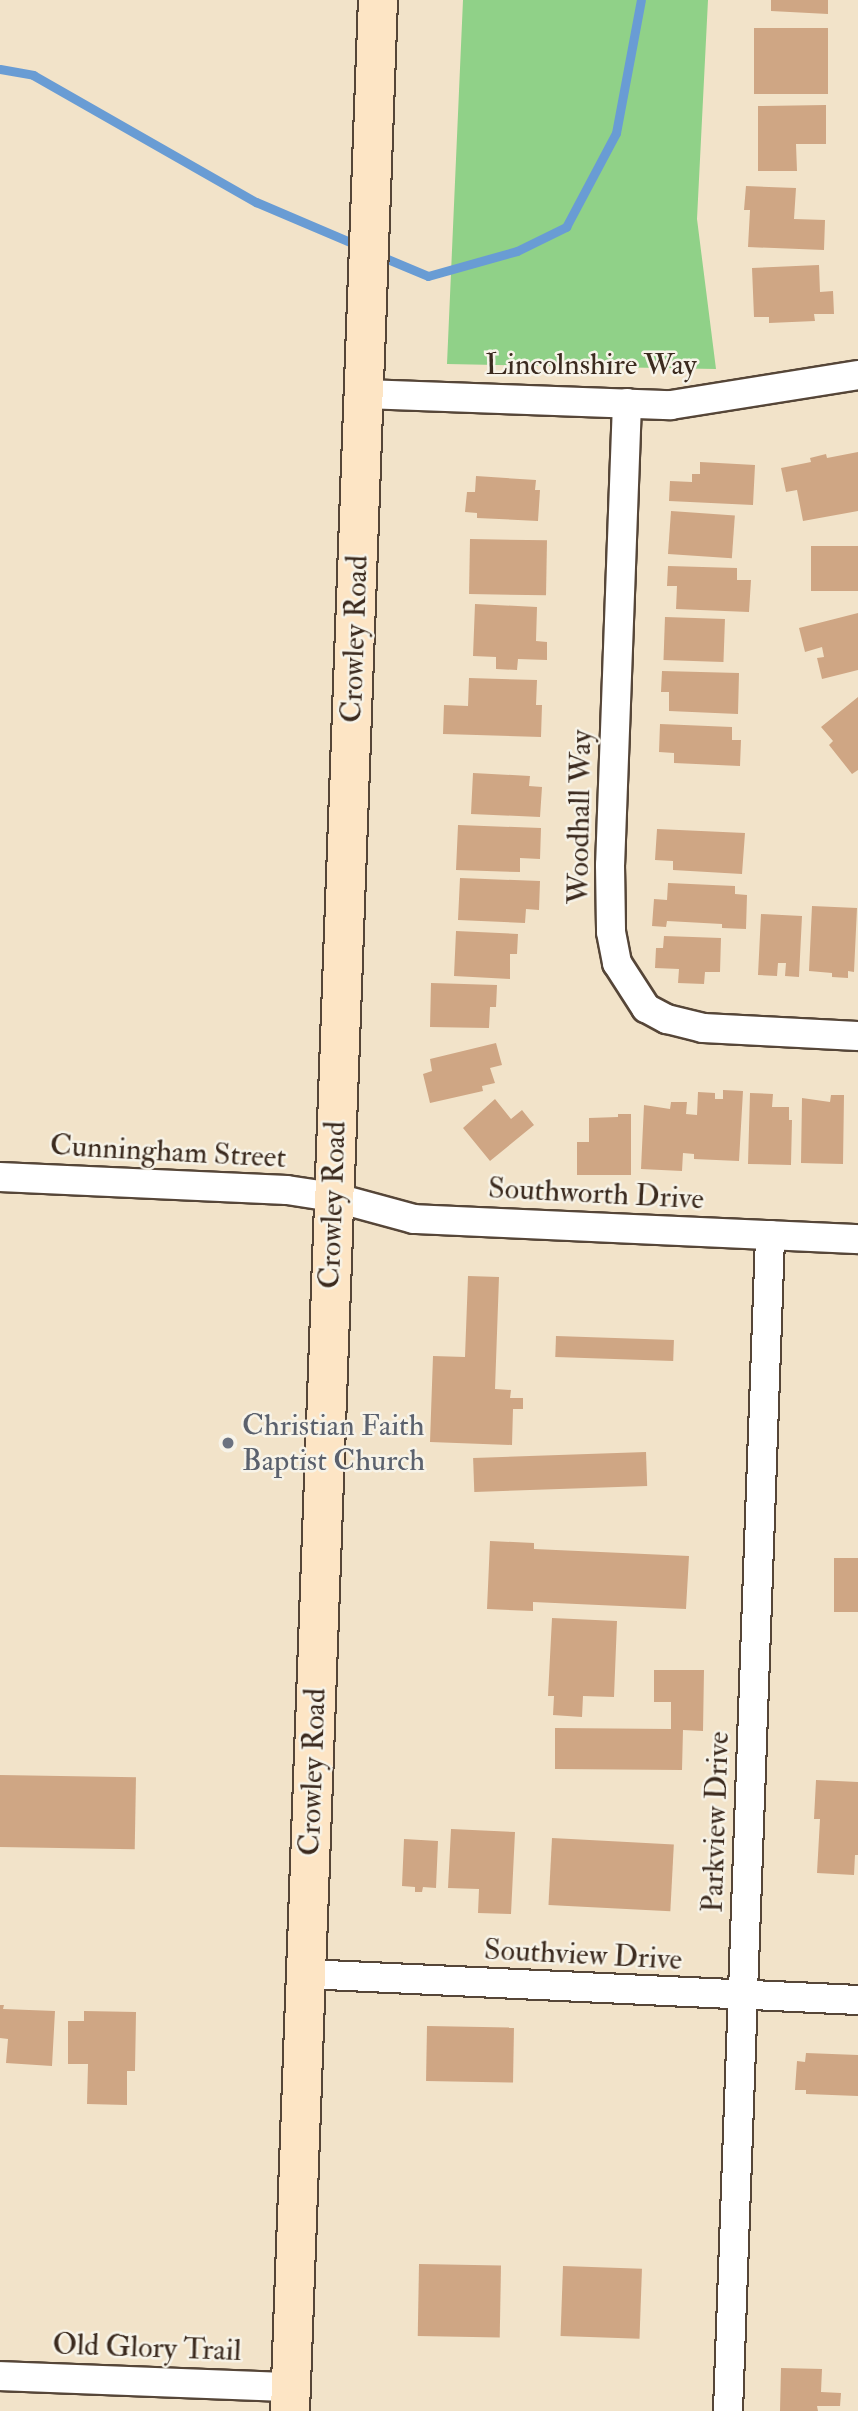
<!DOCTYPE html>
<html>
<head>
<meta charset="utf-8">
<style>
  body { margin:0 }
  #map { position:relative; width:858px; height:2411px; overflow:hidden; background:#f2e3c9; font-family:"IM FELL Double Pica",serif }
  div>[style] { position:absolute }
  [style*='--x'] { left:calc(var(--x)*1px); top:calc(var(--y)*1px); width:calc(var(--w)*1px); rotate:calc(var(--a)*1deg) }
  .green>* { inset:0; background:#90d188 }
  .stream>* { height:9px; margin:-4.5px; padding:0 4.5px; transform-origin:4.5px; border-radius:4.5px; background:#699cd4 }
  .building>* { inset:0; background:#cfa684; transform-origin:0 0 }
  .roads { filter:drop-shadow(2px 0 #564638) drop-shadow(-2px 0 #564638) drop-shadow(0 2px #564638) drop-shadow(0 -2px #564638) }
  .minor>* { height:28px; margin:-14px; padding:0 14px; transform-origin:14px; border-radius:14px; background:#fff }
  .secondary>* { height:38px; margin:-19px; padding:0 19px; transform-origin:19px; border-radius:19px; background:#fde5c5 }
  .dots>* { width:19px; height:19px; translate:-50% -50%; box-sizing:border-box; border:4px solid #f7f3e8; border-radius:50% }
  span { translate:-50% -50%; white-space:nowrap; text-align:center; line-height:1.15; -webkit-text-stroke:5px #f7f3e8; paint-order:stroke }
  .street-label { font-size:30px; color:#3b2a1e }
  .worship-label { font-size:30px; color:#5b616d }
  .left { translate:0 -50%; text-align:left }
</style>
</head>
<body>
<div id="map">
  <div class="green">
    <div style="clip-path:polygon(463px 0,708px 0,697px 219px,716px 369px,447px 364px)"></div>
  </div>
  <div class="stream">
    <div style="--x:0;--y:69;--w:34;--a:10"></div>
    <div style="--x:33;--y:75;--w:257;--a:29.7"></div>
    <div style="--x:256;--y:202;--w:112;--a:23.1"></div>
    <div style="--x:378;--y:255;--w:54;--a:22.8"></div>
    <div style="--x:428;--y:276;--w:92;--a:-15.7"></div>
    <div style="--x:517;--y:251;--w:55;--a:-26.1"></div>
    <div style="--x:566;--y:227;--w:106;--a:-62"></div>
    <div style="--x:616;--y:133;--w:135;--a:-79.4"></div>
  </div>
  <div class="building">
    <div style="clip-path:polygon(771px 0,828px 0,828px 14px,771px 11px)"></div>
    <div style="left:754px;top:28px;width:74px;height:66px"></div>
    <div style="clip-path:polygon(826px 105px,826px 144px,796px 144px,797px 171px,758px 171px,758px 106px)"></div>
    <div style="clip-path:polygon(746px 186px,796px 188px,794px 219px,825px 220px,824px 250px,748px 247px,750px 210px,744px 210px)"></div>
    <div style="clip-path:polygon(819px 265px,820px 292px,833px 291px,834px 314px,814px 314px,815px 321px,769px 323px,769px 317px,754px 317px,752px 268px)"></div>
    <div style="clip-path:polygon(858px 452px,858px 511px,803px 521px,797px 490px,786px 492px,781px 468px,811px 462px,810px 458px,826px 454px,827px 458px)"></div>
    <div style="clip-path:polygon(700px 462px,755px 465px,753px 505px,669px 501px,670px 481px,692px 482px,692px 474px,700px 474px)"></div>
    <div style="clip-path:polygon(476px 476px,536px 480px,535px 490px,540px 490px,538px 521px,477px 518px,477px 513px,465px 512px,467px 492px,475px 492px)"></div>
    <div style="left:671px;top:511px;width:64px;height:43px;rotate:4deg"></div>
    <div style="left:470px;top:539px;width:77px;height:55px;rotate:1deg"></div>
    <div style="left:858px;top:546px;width:45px;height:47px;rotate:90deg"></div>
    <div style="clip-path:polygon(668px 566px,737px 568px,737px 580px,751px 580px,749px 612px,676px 609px,677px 586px,667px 586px)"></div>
    <div style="clip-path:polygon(475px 604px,537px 607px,536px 641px,547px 642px,547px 660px,518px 659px,517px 670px,496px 669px,496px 657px,473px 656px)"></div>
    <div style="clip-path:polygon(858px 613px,858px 670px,822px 679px,817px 658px,824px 657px,822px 647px,805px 652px,799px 628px)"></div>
    <div style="left:665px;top:617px;width:60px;height:43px;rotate:2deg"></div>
    <div style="clip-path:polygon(662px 671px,739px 673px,738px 714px,669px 711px,669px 692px,661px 692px)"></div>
    <div style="clip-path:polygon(469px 678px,537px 680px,536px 705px,542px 705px,541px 737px,443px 734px,444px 705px,468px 706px)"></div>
    <div style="clip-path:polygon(858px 697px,858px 770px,852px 774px,829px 745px,833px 741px,821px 727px)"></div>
    <div style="clip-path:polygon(660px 724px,732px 727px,732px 740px,741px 740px,740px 766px,674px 763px,674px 753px,659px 752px)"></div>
    <div style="clip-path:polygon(473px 773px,530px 776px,529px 786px,542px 787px,540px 817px,471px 814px)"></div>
    <div style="clip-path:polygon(458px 825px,541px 828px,540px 859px,520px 858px,520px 872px,456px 870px)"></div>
    <div style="clip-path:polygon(657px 829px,745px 833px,742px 874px,673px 870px,673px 861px,655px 860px)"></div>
    <div style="clip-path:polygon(460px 878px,540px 881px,539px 910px,526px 909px,525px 923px,458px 920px)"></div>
    <div style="clip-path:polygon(668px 883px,735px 886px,735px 894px,747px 895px,746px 929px,722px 928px,722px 924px,667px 921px,666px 927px,652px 926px,654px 899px,667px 900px)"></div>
    <div style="clip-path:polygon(812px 906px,857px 908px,854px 972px,848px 971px,848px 978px,832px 977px,832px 973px,809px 971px)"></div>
    <div style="clip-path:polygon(761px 914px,802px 916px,799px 977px,785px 976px,786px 963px,778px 963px,777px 976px,758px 975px)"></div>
    <div style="clip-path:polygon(456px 931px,518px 934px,517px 954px,510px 954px,510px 979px,454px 976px)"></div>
    <div style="clip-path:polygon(664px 936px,721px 938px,720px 972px,705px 972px,704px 984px,678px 983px,679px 969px,655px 968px,656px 948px,663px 948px)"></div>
    <div style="clip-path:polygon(431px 983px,497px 985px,496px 1007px,490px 1007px,489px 1028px,430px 1027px)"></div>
    <div style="clip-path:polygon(496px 1043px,502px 1065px,490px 1068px,495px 1083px,482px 1086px,483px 1091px,430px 1103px,423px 1074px,432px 1071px,430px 1059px)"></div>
    <div style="clip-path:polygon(723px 1090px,743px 1091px,739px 1161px,694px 1159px,694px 1154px,683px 1153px,682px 1171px,641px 1169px,644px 1105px,670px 1109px,671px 1102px,687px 1102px,686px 1114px,697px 1115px,698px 1092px,715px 1093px,715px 1099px,723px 1099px)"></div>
    <div style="clip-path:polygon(750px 1093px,773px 1094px,772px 1107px,789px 1107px,789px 1120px,792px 1120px,791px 1165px,748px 1164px)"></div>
    <div style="clip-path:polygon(831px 1095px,844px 1095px,843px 1164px,801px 1163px,802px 1098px,830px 1102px)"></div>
    <div style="clip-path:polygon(495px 1099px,511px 1119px,522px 1110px,534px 1125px,490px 1161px,463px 1128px)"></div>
    <div style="clip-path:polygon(618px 1114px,631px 1114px,631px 1175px,577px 1175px,577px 1142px,589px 1142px,589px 1118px,618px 1117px)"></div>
    <div style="clip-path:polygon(468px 1276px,499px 1277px,495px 1389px,511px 1390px,510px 1398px,523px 1398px,523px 1409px,513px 1409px,512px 1445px,430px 1442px,433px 1356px,465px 1357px)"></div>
    <div style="left:556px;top:1336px;width:118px;height:21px;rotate:2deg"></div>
    <div style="left:646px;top:1452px;width:34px;height:173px;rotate:88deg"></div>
    <div style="clip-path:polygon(490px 1541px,534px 1543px,534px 1549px,689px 1556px,686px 1609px,533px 1602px,533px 1611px,487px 1609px)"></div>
    <div style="left:834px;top:1558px;width:24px;height:54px"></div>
    <div style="clip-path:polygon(552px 1618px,617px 1621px,614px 1697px,583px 1696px,582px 1717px,553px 1715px,554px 1696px,548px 1696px)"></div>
    <div style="clip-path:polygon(654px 1670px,704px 1670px,703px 1731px,683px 1730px,682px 1770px,555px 1769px,555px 1728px,671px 1729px,671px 1702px,654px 1702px)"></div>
    <div style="left:0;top:1775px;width:136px;height:72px;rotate:1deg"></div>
    <div style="clip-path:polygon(816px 1780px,858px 1782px,858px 1855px,855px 1855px,854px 1875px,817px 1873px,820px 1819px,814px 1819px)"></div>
    <div style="clip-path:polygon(451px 1829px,515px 1832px,511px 1914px,478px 1913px,479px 1889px,448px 1888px)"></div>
    <div style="left:552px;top:1838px;width:122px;height:67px;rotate:3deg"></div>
    <div style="clip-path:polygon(404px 1839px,438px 1841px,436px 1888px,423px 1887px,422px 1892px,415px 1892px,415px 1887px,402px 1886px)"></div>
    <div style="clip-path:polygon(0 2005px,4px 2005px,3px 2009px,55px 2011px,52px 2066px,6px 2063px,8px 2039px,0 2038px)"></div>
    <div style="clip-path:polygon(84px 2011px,136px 2012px,135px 2071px,127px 2071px,127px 2105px,87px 2104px,88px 2064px,68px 2064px,68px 2021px,84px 2021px)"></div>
    <div style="left:427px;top:2026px;width:87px;height:55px;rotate:1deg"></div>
    <div style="clip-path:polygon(806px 2053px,858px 2055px,858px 2096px,806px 2094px,806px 2090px,795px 2090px,797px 2061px,805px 2062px)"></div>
    <div style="left:419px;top:2264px;width:82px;height:72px;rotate:1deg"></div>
    <div style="left:563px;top:2266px;width:79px;height:70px;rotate:2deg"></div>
    <div style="clip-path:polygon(781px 2368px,822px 2369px,821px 2392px,841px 2393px,840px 2406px,817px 2406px,818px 2411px,780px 2411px)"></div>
  </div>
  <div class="roads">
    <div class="minor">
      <div style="--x:364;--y:394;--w:307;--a:2.1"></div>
      <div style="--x:671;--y:405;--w:189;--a:-9.1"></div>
      <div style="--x:627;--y:403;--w:462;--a:92.1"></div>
      <div style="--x:610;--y:865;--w:67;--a:89.1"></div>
      <div style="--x:611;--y:932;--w:32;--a:79"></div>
      <div style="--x:617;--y:963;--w:54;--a:57.2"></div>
      <div style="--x:646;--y:1008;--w:24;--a:28"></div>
      <div style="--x:667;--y:1019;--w:37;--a:14"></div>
      <div style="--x:703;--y:1028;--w:155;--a:3"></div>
      <div style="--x:0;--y:1177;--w:287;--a:2.6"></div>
      <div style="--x:287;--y:1190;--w:47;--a:8.7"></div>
      <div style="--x:333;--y:1197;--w:84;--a:15.2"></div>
      <div style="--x:414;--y:1219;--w:444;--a:2.6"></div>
      <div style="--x:305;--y:1974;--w:554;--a:2.69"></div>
      <div style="--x:0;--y:2376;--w:291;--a:2.2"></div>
      <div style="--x:728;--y:2411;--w:1177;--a:-87.95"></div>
    </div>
    <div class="secondary">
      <div style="--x:290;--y:2411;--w:2413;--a:-87.91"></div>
    </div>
  </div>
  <div class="dots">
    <div style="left:228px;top:1443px;background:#6b7280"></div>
  </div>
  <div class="street-label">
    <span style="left:591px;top:365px">Lincolnshire Way</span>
    <span style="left:355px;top:639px;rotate:-88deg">Crowley Road</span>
    <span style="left:580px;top:817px;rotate:-89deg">Woodhall Way</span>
    <span style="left:168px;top:1152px;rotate:3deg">Cunningham Street</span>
    <span style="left:596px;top:1194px;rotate:3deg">Southworth Drive</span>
    <span style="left:333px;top:1205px;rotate:-88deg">Crowley Road</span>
    <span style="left:313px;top:1772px;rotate:-88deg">Crowley Road</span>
    <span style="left:716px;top:1822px;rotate:-88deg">Parkview Drive</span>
    <span style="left:583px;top:1955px;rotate:3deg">Southview Drive</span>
    <span style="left:147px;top:2348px;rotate:2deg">Old Glory Trail</span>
  </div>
  <div class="worship-label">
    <span class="left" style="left:242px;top:1443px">Christian Faith<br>Baptist Church</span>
  </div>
</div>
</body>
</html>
